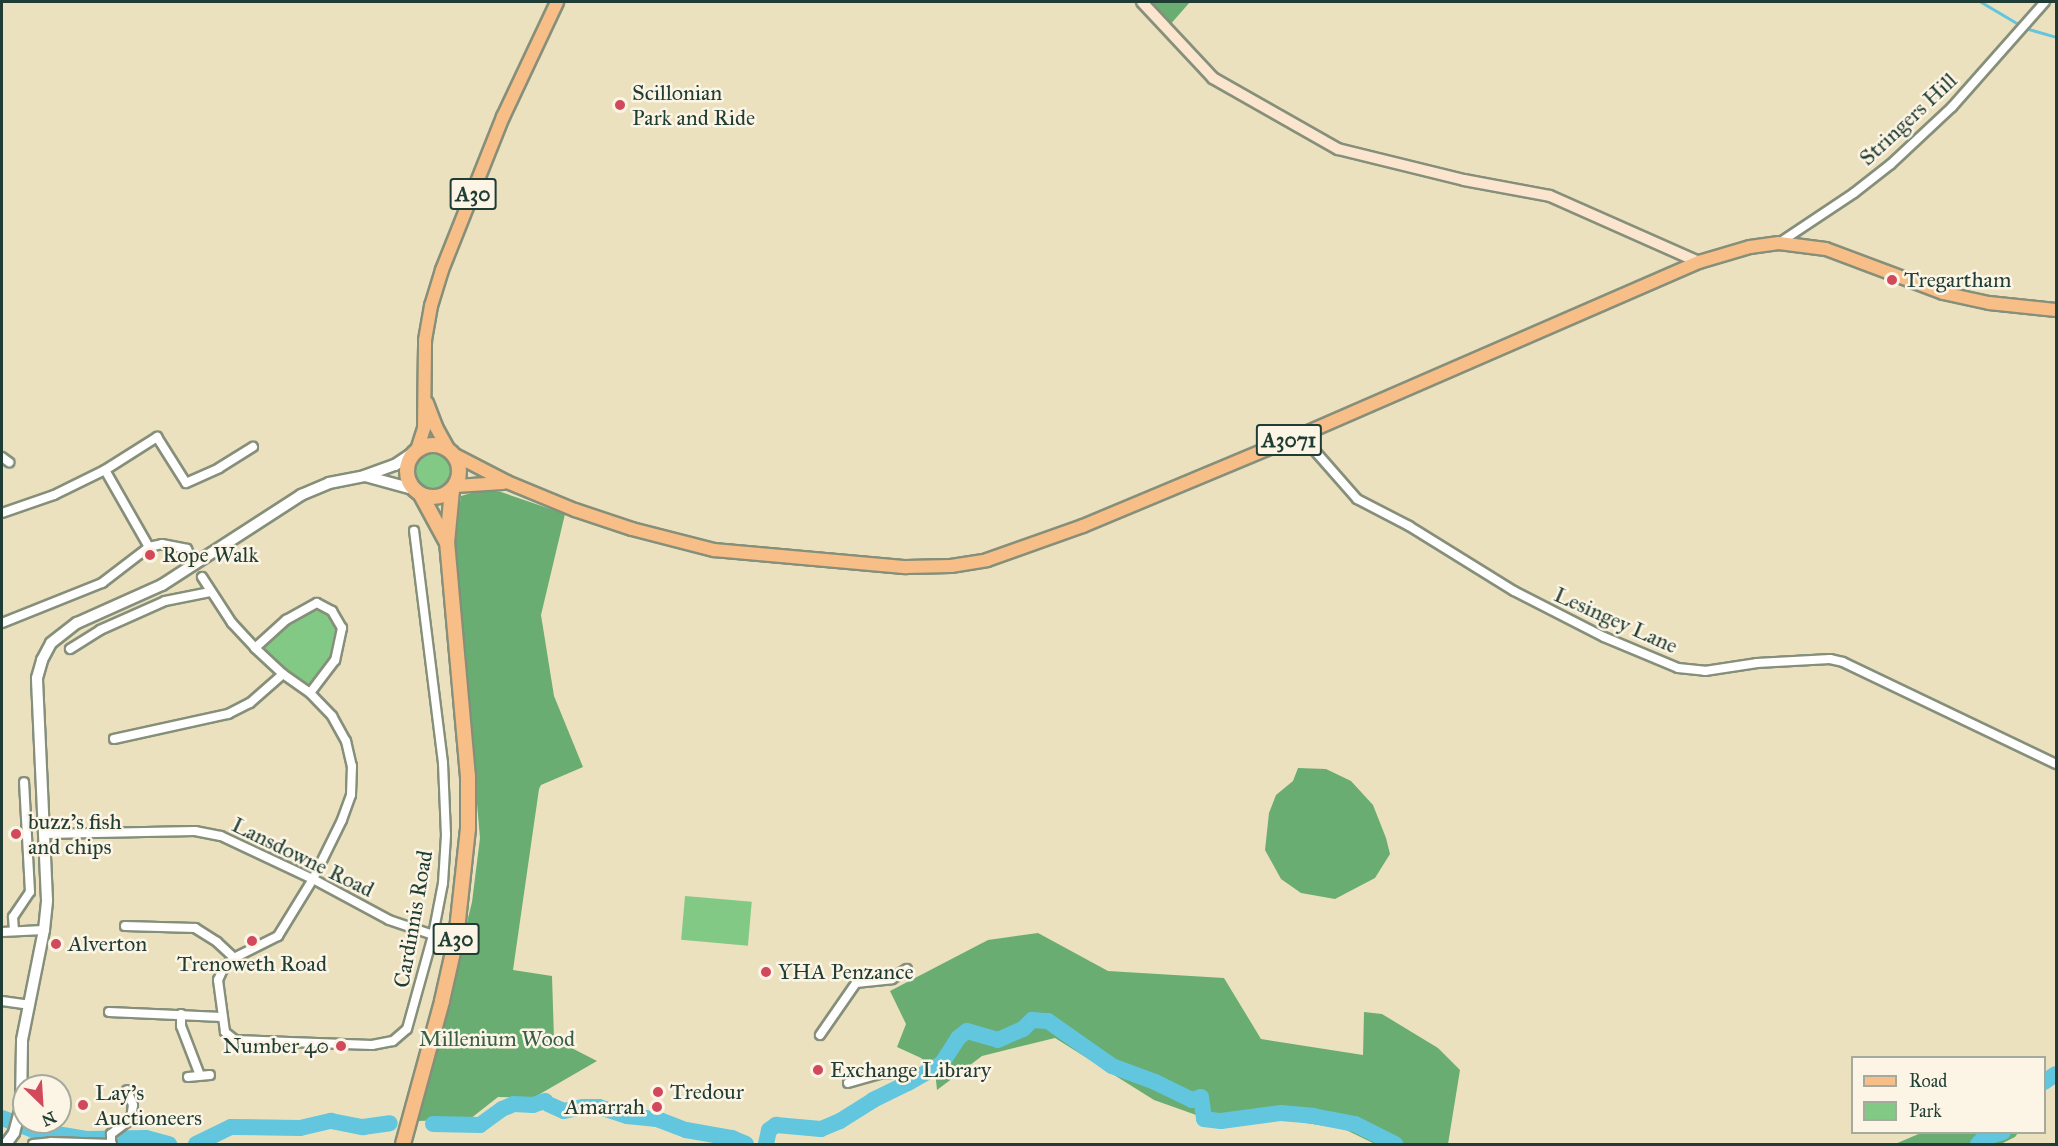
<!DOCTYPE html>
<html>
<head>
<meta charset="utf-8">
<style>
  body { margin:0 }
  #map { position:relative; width:2058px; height:1146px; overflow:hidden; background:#ebe1bf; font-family:"IM FELL Great Primer",serif }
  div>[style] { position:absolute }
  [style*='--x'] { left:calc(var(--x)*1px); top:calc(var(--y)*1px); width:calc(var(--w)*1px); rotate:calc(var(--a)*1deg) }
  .green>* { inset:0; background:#82c985; transform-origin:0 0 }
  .round { border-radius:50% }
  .forest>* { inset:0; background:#69ad72 }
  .stream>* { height:3px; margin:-1.5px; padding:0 1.5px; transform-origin:1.5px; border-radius:1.5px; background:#61c6de }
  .river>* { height:16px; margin:-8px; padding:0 8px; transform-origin:8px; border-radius:8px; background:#61c6de }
  .roads { filter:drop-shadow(2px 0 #858f7a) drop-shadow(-2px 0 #858f7a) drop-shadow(0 2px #858f7a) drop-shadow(0 -2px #858f7a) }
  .minor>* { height:8px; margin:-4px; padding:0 4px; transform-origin:4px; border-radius:4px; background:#fff }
  .tertiary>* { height:10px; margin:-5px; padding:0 5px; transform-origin:5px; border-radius:5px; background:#fff }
  .secondary>* { height:10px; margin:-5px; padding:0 5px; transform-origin:5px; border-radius:5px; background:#fce5cf }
  .primary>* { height:12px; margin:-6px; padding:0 6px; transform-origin:6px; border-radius:6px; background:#f7be87 }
  .trunk>* { height:14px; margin:-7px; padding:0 7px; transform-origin:7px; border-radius:7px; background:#f7be87 }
  .trunk>.ring { margin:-7px; padding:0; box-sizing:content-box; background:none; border:14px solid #f7be87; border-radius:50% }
  .dots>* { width:16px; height:16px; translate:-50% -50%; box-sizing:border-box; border:3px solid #fcf5e5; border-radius:50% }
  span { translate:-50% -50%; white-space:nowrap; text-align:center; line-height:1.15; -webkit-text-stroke:5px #fcf5e5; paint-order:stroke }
  .shield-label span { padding:2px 4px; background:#fcf5e5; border:2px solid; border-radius:4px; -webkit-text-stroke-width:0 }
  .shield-label { font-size:21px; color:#1f3d34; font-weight:700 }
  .poi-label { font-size:22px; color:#1f3d34 }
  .left { translate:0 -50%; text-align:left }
  .right { translate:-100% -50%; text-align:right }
  .street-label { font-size:22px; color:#1f3d34 }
  .park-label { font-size:22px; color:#386048 }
  .frame { position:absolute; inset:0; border:3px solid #1f3d34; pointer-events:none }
  .legend { position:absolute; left:1851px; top:1056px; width:195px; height:78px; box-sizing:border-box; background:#fcf5e5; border:2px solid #a4ab9e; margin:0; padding:8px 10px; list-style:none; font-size:18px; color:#1f3d34 }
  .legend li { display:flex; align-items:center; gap:12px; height:30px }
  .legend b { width:30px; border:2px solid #a4ab9e }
  .north { position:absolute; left:12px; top:1074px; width:60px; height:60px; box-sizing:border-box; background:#fcf5e5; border:2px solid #a4ab9e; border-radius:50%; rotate:155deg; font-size:16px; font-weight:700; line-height:24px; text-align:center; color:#1f3d34 }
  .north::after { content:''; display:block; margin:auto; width:21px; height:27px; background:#d1495b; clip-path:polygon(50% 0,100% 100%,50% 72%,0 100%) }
</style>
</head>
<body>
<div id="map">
  <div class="green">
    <div class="round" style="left:411px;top:451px;width:42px;height:42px"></div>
    <div style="clip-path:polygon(316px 610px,327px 614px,337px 628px,331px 664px,312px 687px,304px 685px,263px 649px,264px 644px,300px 617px)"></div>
    <div style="left:685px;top:896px;width:67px;height:44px;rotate:5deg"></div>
  </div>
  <div class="forest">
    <div style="clip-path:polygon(1151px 2px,1190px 2px,1169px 26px)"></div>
    <div style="clip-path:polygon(478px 491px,501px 492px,565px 514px,541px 615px,554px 696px,583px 767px,541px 785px,539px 789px,513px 970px,552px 976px,554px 1039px,597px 1061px,533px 1098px,498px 1097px,470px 1119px,418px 1121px,472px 902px,480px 838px,454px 542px,461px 496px)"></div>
    <div style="clip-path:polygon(1298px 768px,1326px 769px,1351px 781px,1373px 805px,1386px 838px,1390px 854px,1375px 878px,1335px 899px,1301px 893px,1281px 879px,1265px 850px,1269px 813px,1276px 795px,1293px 781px)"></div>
    <div style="clip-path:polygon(1038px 933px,1108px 971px,1224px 978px,1261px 1039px,1363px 1055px,1364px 1012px,1382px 1014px,1438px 1048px,1460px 1070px,1448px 1144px,1375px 1144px,1344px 1129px,1281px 1119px,1230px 1127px,1154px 1100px,1055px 1038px,982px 1056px,937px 1090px,935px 1071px,921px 1058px,897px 1047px,906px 1024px,890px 991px,988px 940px)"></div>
    <div style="clip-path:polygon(1921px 1133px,1921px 1132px,2018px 1133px,2015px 1137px,2001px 1144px,1895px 1144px)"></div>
  </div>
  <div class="stream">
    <div style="--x:1981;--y:2;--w:51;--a:30.6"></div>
    <div style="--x:2025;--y:28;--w:32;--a:16"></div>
  </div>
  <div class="river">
    <div style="--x:2044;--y:1082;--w:14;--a:-34"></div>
    <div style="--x:548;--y:1104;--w:17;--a:24"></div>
    <div style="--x:564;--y:1111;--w:19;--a:-12"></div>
    <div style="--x:583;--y:1107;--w:16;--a:0"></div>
    <div style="--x:599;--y:1107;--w:29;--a:18"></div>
    <div style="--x:627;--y:1116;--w:30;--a:6"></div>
    <div style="--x:657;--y:1119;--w:31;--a:21"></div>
    <div style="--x:686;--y:1130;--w:47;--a:9.9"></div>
    <div style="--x:732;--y:1138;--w:15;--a:23"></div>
    <div style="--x:2;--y:1118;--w:33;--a:21"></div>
    <div style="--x:33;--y:1130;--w:54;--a:9.6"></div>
    <div style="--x:86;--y:1139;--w:60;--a:-1"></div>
    <div style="--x:146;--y:1138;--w:24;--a:15"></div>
    <div style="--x:433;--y:1124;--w:47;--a:1.2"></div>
    <div style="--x:480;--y:1125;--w:27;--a:-36"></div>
    <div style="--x:502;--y:1109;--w:13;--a:-23"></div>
    <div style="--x:514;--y:1104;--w:19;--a:3"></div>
    <div style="--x:533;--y:1105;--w:13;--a:-18"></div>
    <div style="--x:196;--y:1144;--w:39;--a:-26"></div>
    <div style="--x:231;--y:1127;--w:69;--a:0.8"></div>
    <div style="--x:300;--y:1128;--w:32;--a:-13"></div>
    <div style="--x:331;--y:1121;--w:33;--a:11"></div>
    <div style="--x:363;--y:1127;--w:27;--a:-8"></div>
    <div style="--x:766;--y:1144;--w:14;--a:-78"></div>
    <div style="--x:769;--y:1130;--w:9;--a:-36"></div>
    <div style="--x:776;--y:1125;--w:45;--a:5.1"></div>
    <div style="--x:821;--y:1129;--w:21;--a:-23"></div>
    <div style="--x:840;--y:1121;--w:39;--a:-32"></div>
    <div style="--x:873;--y:1100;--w:39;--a:-26"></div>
    <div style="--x:908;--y:1083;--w:39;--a:-30"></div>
    <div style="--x:942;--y:1063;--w:30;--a:-57"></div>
    <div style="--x:958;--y:1038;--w:11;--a:-38"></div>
    <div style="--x:967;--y:1031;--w:32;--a:16"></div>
    <div style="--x:998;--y:1040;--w:27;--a:-24"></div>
    <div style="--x:1023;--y:1029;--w:13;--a:-45"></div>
    <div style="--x:1032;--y:1020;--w:16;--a:4"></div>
    <div style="--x:1048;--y:1021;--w:78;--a:35.1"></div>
    <div style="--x:1112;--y:1066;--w:46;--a:20.4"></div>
    <div style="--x:1155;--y:1082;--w:41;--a:25.9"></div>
    <div style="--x:1192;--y:1100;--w:9;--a:-18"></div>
    <div style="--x:1201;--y:1097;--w:22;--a:82"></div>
    <div style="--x:1204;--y:1119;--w:17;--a:7"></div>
    <div style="--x:1221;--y:1121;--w:61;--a:-7.6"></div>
    <div style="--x:1281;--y:1113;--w:32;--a:5"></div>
    <div style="--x:1313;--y:1116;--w:43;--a:10.8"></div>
    <div style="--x:1355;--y:1124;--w:45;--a:26.6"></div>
    <div style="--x:1978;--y:1144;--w:8;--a:-45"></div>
    <div style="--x:1984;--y:1138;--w:20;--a:-18"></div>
  </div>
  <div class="roads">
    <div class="minor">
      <div style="--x:1779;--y:243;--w:90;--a:-33.7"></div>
      <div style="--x:1854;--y:193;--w:47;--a:-38.1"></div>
      <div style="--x:1891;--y:164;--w:83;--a:-43.1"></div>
      <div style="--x:1952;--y:107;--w:140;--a:-48.5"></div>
      <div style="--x:1301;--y:435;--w:85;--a:48.8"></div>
      <div style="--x:1357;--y:499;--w:59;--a:27.4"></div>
      <div style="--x:1409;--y:526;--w:123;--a:31.8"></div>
      <div style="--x:1514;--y:591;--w:101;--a:27.1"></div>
      <div style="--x:1604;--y:637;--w:80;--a:22.7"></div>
      <div style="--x:1678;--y:668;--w:27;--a:6"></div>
      <div style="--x:1705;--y:671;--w:53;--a:-8.7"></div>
      <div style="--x:1757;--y:663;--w:73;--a:-3.1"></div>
      <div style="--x:1830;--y:659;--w:13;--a:13"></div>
      <div style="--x:1843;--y:662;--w:236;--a:25.6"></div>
      <div style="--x:2;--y:457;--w:9;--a:36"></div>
      <div style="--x:105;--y:470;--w:89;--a:60.3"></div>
      <div style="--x:2;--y:513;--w:55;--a:-19.1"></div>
      <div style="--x:54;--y:495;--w:57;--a:-26.1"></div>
      <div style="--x:105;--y:470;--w:62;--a:-32.4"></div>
      <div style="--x:157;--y:437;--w:54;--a:57.8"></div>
      <div style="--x:186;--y:483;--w:36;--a:-24"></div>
      <div style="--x:219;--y:468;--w:40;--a:-32"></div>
      <div style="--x:202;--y:577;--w:55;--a:56.9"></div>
      <div style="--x:232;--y:623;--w:34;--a:47"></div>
      <div style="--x:255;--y:648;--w:38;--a:43"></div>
      <div style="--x:283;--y:674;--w:33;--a:35"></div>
      <div style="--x:310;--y:693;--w:32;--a:46"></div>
      <div style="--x:332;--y:716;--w:29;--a:61"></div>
      <div style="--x:346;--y:741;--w:26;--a:77"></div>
      <div style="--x:352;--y:766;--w:29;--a:92"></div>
      <div style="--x:351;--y:795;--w:27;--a:110"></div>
      <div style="--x:342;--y:820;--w:66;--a:116.2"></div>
      <div style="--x:313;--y:879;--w:67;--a:121.6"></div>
      <div style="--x:278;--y:936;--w:49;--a:153.4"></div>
      <div style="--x:234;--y:958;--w:16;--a:135"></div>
      <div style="--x:223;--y:969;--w:12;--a:114"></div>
      <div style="--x:218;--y:980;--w:52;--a:82.3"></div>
      <div style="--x:225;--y:1032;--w:13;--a:39"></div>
      <div style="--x:235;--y:1040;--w:137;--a:2.1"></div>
      <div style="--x:372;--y:1045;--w:21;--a:-11"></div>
      <div style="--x:393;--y:1041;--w:18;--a:-41"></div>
      <div style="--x:407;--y:1029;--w:98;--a:-74.5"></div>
      <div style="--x:433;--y:935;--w:53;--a:-79.1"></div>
      <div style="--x:443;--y:883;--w:48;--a:-86.4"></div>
      <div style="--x:446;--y:835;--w:72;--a:-92.4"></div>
      <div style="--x:443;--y:763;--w:234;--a:-97.1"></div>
      <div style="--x:2;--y:623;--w:108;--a:-21.8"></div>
      <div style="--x:102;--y:583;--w:59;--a:-37.5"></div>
      <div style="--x:149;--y:547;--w:13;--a:-13"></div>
      <div style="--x:162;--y:544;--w:25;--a:11"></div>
      <div style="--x:187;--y:549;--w:17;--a:66"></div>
      <div style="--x:255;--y:648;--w:42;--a:-42.1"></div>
      <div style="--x:286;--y:620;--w:35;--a:-29"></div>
      <div style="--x:317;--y:603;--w:17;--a:28"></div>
      <div style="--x:332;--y:611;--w:20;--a:60"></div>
      <div style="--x:342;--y:628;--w:33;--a:102"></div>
      <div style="--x:335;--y:660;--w:41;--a:127.1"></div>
      <div style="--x:70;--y:649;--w:36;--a:-32"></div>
      <div style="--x:100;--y:630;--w:71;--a:-24"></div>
      <div style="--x:165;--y:601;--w:46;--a:-11.3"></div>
      <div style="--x:114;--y:739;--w:117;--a:-12.4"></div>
      <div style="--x:228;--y:714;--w:25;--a:-27"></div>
      <div style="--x:250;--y:703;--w:44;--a:-41.3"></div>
      <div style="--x:45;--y:834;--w:150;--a:-1.1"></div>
      <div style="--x:195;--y:831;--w:26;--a:11"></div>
      <div style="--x:221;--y:836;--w:102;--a:25.1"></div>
      <div style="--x:313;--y:879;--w:86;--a:28.3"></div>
      <div style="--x:389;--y:920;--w:46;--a:18.8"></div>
      <div style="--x:125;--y:926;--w:70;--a:1.6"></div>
      <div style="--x:195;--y:928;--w:26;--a:32"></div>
      <div style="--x:217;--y:942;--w:23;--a:43"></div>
      <div style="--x:14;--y:931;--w:14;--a:-94"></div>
      <div style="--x:13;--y:917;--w:30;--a:-56"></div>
      <div style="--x:30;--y:892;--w:110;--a:-93.1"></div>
      <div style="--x:2;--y:932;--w:42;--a:-2.7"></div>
      <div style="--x:2;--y:1001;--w:27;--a:8"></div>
      <div style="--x:109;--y:1012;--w:113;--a:2.5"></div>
      <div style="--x:181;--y:1014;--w:12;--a:90"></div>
      <div style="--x:181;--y:1026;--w:50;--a:69"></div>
      <div style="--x:820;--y:1035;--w:63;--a:-55.3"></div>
      <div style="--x:856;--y:983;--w:36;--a:-6"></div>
      <div style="--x:892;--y:979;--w:18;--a:-34"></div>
      <div style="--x:188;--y:1077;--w:22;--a:-5"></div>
      <div style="--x:848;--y:1083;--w:33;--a:-16"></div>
      <div style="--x:880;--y:1074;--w:8;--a:0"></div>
      <div style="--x:33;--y:1144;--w:18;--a:-6"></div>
      <div style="--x:51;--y:1142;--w:61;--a:1.9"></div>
      <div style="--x:111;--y:1144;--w:10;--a:-90"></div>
      <div style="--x:111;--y:1134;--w:25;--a:-37"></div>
      <div style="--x:131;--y:1119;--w:14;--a:-82"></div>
      <div style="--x:133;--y:1105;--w:16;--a:-112"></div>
    </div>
    <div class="tertiary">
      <div style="--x:365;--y:476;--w:50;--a:15.2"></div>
      <div style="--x:6;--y:1144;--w:14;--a:-54"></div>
      <div style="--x:14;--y:1133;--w:28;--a:-75"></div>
      <div style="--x:21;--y:1106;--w:66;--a:-89.1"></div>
      <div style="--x:22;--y:1040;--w:112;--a:-78.7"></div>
      <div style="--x:44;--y:930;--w:30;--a:-84"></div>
      <div style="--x:47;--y:900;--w:222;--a:-92.6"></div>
      <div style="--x:37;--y:678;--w:19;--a:-74"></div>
      <div style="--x:42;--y:660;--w:19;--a:-62"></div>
      <div style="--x:51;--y:643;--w:33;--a:-38"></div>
      <div style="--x:77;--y:623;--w:93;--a:-24.1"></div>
      <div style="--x:162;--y:585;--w:166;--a:-32.9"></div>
      <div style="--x:301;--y:495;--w:30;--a:-23"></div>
      <div style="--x:329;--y:483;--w:36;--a:-11"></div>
      <div style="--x:364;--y:476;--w:33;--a:-20"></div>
      <div style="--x:395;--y:465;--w:22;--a:-34"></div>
    </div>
    <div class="secondary">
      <div style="--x:1142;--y:2;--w:104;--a:46.9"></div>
      <div style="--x:1213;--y:78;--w:144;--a:29.6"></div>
      <div style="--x:1338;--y:149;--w:130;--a:13.8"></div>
      <div style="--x:1464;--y:180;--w:87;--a:10.5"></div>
      <div style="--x:1550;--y:196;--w:163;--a:23.9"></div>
    </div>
    <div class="primary">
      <div style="--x:427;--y:403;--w:26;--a:69"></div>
      <div style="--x:436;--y:427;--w:26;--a:61"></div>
      <div style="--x:417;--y:450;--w:23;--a:-72"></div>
      <div style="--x:424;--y:428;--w:88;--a:-89.3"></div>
      <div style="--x:425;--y:340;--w:35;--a:-80"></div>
      <div style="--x:431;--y:306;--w:38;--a:-73"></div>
      <div style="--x:442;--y:270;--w:165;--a:-68.3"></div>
      <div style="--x:503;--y:117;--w:127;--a:-64.8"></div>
      <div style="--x:455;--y:455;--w:59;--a:27.4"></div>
      <div style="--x:507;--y:482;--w:74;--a:22.4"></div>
      <div style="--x:575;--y:510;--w:60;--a:18.4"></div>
      <div style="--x:632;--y:529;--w:85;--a:14.4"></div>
      <div style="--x:714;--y:550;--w:193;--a:5.1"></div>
      <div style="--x:906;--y:567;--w:45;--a:-1.3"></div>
      <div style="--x:951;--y:566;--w:36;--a:-9"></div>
      <div style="--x:987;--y:560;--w:102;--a:-19.5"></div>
      <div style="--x:1083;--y:526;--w:236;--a:-22.7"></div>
      <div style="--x:1301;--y:435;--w:434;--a:-23.5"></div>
      <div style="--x:1699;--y:262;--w:53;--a:-16.4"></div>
      <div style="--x:1750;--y:247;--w:29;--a:-8"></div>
      <div style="--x:1779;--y:243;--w:47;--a:7.3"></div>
      <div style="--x:1826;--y:249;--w:125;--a:20.6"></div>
      <div style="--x:1943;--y:293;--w:47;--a:12.3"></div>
      <div style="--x:1989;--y:303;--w:67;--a:6"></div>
      <div style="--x:455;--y:486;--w:48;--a:-3.6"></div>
    </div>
    <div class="trunk">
      <div class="ring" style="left:407px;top:445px;width:38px;height:38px"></div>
      <div style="--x:421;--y:495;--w:52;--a:61.5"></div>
      <div style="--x:403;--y:1144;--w:148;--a:-74.7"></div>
      <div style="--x:442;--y:1001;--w:64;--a:-77.3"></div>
      <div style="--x:456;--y:939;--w:112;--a:-83.8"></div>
      <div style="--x:468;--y:828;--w:51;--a:-90"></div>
      <div style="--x:468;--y:777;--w:235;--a:-95.1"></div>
      <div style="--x:447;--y:543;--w:53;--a:-84.6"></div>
    </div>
  </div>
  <div class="dots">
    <div style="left:620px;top:105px;background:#d1495b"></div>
    <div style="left:1892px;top:280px;background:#d1495b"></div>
    <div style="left:150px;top:555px;background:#d1495b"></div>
    <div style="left:16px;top:834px;background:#d1495b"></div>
    <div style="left:252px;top:941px;background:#d1495b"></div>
    <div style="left:56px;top:944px;background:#d1495b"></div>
    <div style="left:766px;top:972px;background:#d1495b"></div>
    <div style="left:341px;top:1046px;background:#d1495b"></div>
    <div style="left:818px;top:1070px;background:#d1495b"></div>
    <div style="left:658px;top:1092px;background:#d1495b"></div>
    <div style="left:83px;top:1105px;background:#d1495b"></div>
    <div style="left:657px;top:1107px;background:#d1495b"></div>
  </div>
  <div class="shield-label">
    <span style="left:473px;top:194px">A30</span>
    <span style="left:1289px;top:440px">A3071</span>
    <span style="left:456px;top:939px">A30</span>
  </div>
  <div class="poi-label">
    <span class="left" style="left:632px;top:105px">Scillonian<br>Park and Ride</span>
    <span class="left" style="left:1904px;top:280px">Tregartham</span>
    <span class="left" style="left:162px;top:555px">Rope Walk</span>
    <span class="left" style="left:28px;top:834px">buzz's fish<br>and chips</span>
    <span class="left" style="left:68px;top:944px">Alverton</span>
    <span style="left:252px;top:964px">Trenoweth Road</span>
    <span class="left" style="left:778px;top:972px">YHA Penzance</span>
    <span class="right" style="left:329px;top:1046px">Number 40</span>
    <span class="left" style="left:830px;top:1070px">Exchange Library</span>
    <span class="left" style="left:95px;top:1105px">Lay's<br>Auctioneers</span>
    <span class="left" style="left:670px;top:1092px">Tredour</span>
    <span class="right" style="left:645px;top:1107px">Amarrah</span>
  </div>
  <div class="street-label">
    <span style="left:1908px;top:119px;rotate:-43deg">Stringers Hill</span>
    <span style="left:1616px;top:620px;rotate:24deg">Lesingey Lane</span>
    <span style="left:303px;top:857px;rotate:26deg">Lansdowne Road</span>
    <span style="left:413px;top:919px;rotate:-80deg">Cardinnis Road</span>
  </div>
  <div class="park-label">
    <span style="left:497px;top:1039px">Millenium Wood</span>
  </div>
  <div class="frame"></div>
  <ul class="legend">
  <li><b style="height:8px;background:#f7be87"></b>Road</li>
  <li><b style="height:16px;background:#82c985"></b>Park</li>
  </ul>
  <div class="north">N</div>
</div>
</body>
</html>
